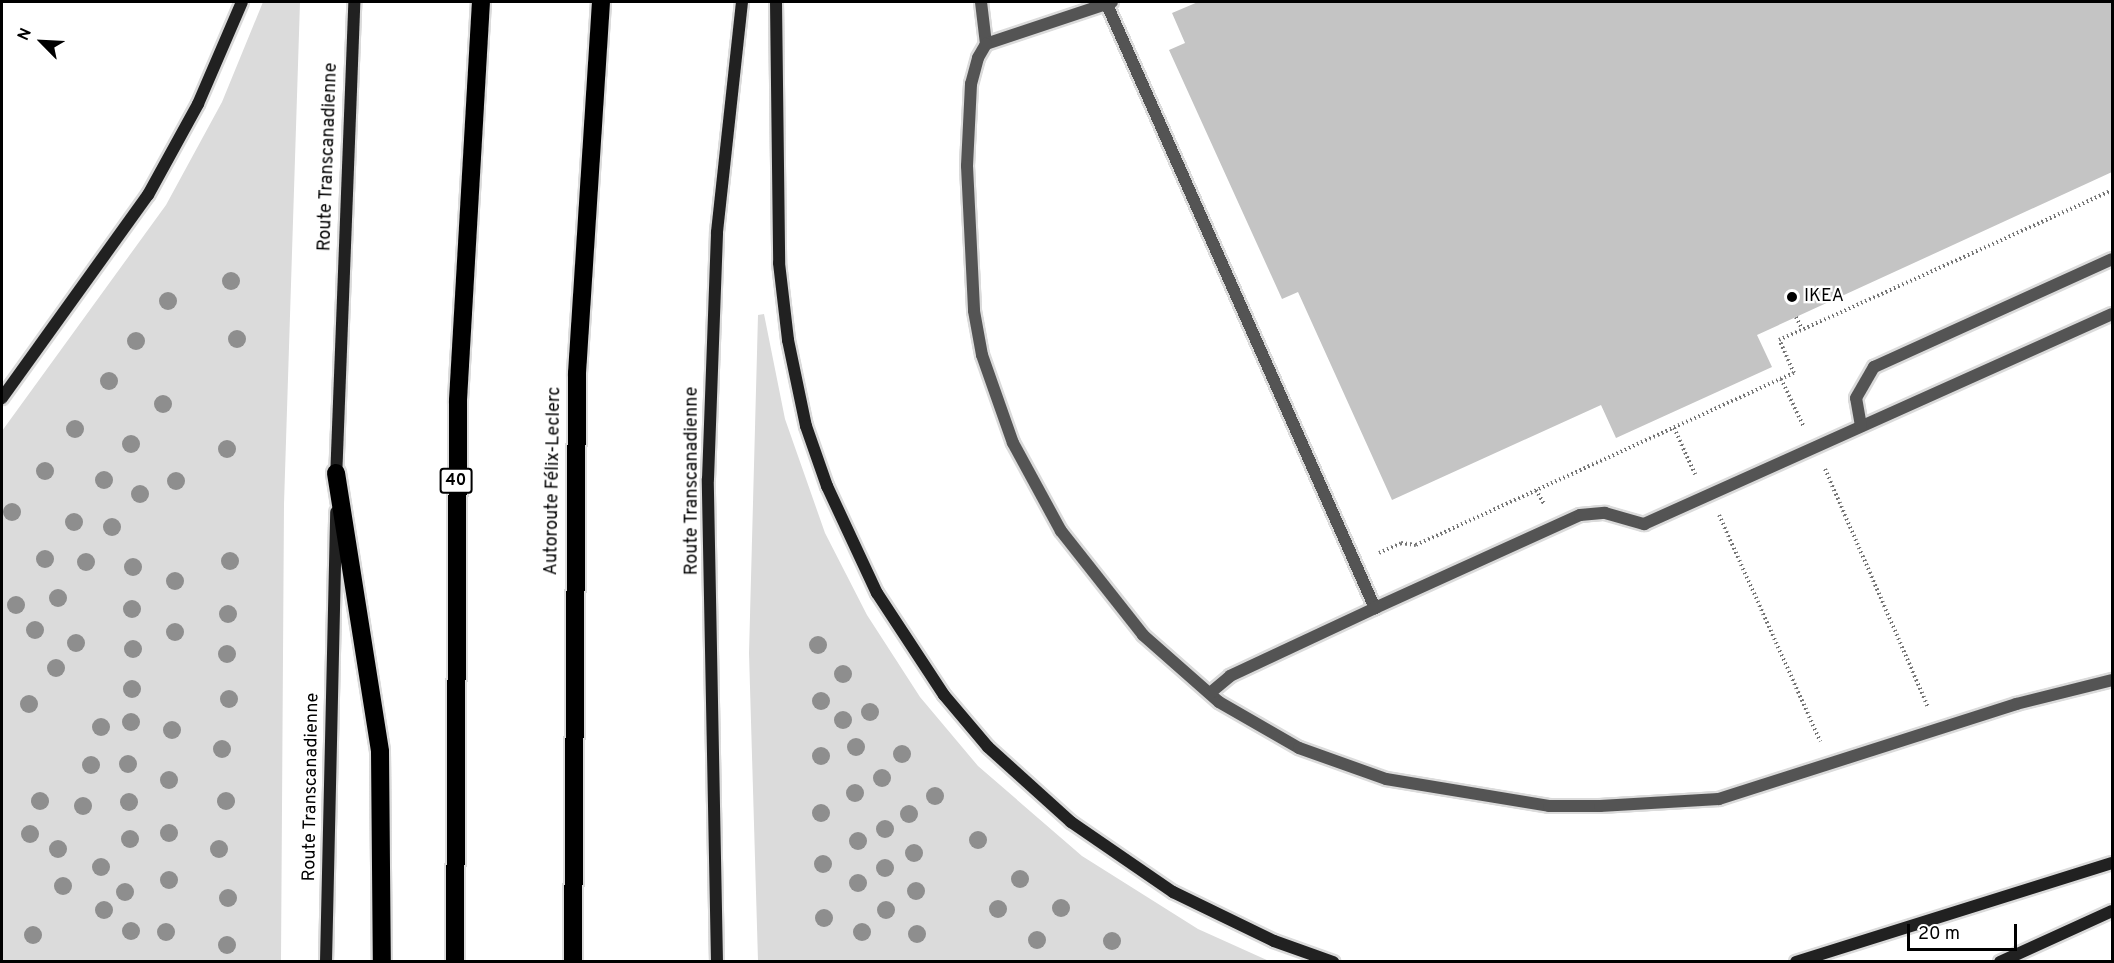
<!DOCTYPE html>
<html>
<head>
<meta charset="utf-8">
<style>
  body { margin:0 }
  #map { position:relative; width:2114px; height:963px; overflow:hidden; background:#fff; font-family:Overpass,sans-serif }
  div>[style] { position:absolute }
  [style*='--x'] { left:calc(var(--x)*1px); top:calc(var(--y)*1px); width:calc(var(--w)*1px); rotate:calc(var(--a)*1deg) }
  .green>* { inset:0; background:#dbdbdb }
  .building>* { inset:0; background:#c4c4c4 }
  .path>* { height:4px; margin-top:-2px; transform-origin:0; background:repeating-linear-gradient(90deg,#767676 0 1.5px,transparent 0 4.5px) }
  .roads { filter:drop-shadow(2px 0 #dbdbdb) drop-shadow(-2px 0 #dbdbdb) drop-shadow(0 2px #dbdbdb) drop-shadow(0 -2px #dbdbdb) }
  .service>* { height:12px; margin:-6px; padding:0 6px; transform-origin:6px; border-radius:6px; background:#545454 }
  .secondary>* { height:12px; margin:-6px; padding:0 6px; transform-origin:6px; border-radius:6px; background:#212121 }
  .motorway>* { height:18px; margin:-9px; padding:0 9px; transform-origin:9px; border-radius:9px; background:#000 }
  .trees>* { width:18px; height:18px; margin:-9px; border-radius:50%; background:#8e8e8e }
  .dots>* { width:16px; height:16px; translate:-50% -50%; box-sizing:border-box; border:3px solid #fff; border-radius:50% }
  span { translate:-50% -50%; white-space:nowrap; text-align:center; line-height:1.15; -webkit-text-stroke:4.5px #fff; paint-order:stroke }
  .shield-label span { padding:2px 4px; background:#fff; border:2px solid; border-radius:4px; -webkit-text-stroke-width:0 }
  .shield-label { font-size:16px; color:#000; font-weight:700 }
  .street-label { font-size:18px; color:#000 }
  .poi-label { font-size:18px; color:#000 }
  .left { translate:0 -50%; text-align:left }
  .frame { position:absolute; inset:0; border:3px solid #000; pointer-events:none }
  .north { position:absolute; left:12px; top:12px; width:60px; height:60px; -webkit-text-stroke:4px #fff; paint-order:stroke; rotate:294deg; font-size:16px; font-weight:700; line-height:24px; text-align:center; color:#000 }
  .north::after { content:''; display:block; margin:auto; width:21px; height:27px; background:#000; clip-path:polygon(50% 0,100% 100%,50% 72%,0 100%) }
  .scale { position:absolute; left:1907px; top:924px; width:110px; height:27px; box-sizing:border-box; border:3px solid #000; border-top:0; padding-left:8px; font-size:18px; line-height:21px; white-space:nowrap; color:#000; -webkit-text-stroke:4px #fff; paint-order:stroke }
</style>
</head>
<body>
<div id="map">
  <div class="green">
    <div style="clip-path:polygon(263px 2px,300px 2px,284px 504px,281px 961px,2px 961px,2px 431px,166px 205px,222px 102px)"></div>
    <div style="clip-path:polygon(764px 314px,785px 419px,825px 533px,867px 615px,920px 697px,978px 766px,1082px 856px,1198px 929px,1269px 961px,758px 961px,749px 653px,758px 315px)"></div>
  </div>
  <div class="building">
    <div style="clip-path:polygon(1198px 2px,2112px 2px,2112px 172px,1757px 335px,1772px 367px,1616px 438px,1601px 405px,1392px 500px,1298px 292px,1282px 299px,1169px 50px,1185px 43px,1172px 13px)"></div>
  </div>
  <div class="path">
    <div style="--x:1796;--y:317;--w:13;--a:63"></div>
    <div style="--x:1781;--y:379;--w:53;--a:64.4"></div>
    <div style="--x:1674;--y:428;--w:51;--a:65.5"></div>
    <div style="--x:1825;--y:469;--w:259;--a:66.6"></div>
    <div style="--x:1536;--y:490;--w:16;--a:60"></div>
    <div style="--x:1719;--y:515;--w:248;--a:65.9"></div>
    <div style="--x:1379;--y:553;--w:24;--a:-24"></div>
    <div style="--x:1401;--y:543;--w:15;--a:8"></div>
    <div style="--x:1416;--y:545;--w:415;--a:-24.5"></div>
    <div style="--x:1794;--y:373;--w:36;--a:-114"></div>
    <div style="--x:1779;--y:340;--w:365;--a:-24.2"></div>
  </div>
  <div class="roads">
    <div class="service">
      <div style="--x:981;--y:2;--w:42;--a:83.2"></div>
      <div style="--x:1112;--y:2;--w:133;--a:161.6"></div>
      <div style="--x:986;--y:44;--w:16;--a:120"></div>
      <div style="--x:978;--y:58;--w:27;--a:105"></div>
      <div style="--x:971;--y:84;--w:82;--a:92.8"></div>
      <div style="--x:967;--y:166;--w:145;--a:87.2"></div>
      <div style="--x:974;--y:311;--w:45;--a:79.7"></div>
      <div style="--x:982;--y:355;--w:93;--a:70.6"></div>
      <div style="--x:1013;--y:443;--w:100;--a:61.4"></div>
      <div style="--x:1061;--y:531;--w:132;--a:51.7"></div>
      <div style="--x:1143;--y:635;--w:101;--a:41.4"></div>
      <div style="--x:1219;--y:702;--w:92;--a:29.9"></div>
      <div style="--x:1299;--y:748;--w:92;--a:19.6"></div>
      <div style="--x:1386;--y:779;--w:165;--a:9.4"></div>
      <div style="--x:1549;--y:806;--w:51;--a:0"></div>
      <div style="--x:1600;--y:806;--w:119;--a:-3.4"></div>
      <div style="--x:1719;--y:799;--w:312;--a:-17.7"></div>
      <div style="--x:2016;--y:704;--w:99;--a:-14"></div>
      <div style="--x:1108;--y:7;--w:658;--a:66.05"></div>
      <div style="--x:1375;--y:608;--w:225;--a:-24.4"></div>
      <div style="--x:1580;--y:515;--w:25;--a:-5"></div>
      <div style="--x:1605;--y:513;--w:41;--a:15.8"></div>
      <div style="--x:1644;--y:524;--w:513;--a:-24.17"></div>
      <div style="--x:1861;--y:426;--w:28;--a:-100"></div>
      <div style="--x:1856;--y:398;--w:36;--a:-60"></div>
      <div style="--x:1874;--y:367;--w:261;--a:-24.4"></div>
      <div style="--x:1210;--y:693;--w:26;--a:-40"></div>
      <div style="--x:1230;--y:676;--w:160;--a:-25.1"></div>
    </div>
    <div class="secondary">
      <div style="--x:776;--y:2;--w:261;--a:89.3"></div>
      <div style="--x:779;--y:263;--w:78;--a:83.3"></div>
      <div style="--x:788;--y:340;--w:88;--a:78.2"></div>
      <div style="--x:806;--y:426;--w:64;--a:70.7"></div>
      <div style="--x:827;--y:486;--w:118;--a:65"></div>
      <div style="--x:877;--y:593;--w:122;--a:56.7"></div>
      <div style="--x:944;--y:695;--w:68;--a:49.8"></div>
      <div style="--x:988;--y:747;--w:112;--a:42.1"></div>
      <div style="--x:1071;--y:822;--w:124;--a:34.5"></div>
      <div style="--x:1173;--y:892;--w:112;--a:25.9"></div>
      <div style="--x:1274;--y:941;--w:63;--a:19.6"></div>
      <div style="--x:2;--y:398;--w:250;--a:-54.3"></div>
      <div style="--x:148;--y:195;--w:104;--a:-61.2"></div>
      <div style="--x:198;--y:104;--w:111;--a:-66.7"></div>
      <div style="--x:336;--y:480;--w:478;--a:-87.8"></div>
      <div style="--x:326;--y:962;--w:450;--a:-88.7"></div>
      <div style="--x:717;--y:962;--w:483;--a:-91.1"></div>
      <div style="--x:708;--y:479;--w:247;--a:-87.9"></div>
      <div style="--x:717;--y:232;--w:231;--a:-83.8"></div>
      <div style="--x:1796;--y:962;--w:331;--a:-17.4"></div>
      <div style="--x:2000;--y:962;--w:123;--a:-24.5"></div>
    </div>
    <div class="motorway">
      <div style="--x:336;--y:473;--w:282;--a:81"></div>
      <div style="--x:380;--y:752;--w:210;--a:89.5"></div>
      <div style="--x:455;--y:962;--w:562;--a:-89.69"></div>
      <div style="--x:458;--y:400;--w:399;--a:-86.7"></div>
      <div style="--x:573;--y:962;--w:589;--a:-89.61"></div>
      <div style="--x:577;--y:373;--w:372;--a:-86.3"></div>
    </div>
  </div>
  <div class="trees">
    <div style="left:231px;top:281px"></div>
    <div style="left:168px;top:301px"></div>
    <div style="left:237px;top:339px"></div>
    <div style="left:136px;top:341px"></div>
    <div style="left:109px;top:381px"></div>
    <div style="left:163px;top:404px"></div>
    <div style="left:75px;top:429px"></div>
    <div style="left:131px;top:444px"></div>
    <div style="left:227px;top:449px"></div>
    <div style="left:45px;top:471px"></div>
    <div style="left:104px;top:480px"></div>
    <div style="left:176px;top:481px"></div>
    <div style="left:140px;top:494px"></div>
    <div style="left:12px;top:512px"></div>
    <div style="left:74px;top:522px"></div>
    <div style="left:112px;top:527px"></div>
    <div style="left:45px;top:559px"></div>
    <div style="left:230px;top:561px"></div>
    <div style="left:86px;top:562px"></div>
    <div style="left:133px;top:567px"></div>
    <div style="left:175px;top:581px"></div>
    <div style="left:58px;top:598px"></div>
    <div style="left:16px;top:605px"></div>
    <div style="left:132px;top:609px"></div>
    <div style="left:228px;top:614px"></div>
    <div style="left:35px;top:630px"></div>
    <div style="left:175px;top:632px"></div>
    <div style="left:76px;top:643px"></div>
    <div style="left:818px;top:645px"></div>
    <div style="left:133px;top:649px"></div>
    <div style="left:227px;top:654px"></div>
    <div style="left:56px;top:668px"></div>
    <div style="left:843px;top:674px"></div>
    <div style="left:132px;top:689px"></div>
    <div style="left:229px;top:699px"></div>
    <div style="left:821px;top:701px"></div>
    <div style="left:29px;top:704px"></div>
    <div style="left:870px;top:712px"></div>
    <div style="left:843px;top:720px"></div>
    <div style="left:131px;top:722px"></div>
    <div style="left:101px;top:727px"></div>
    <div style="left:172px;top:730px"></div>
    <div style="left:856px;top:747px"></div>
    <div style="left:222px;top:749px"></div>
    <div style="left:902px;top:754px"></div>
    <div style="left:821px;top:756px"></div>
    <div style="left:128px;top:764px"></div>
    <div style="left:91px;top:765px"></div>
    <div style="left:882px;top:778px"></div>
    <div style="left:169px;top:780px"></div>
    <div style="left:855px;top:793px"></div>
    <div style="left:935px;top:796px"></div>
    <div style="left:40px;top:801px"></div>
    <div style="left:226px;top:801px"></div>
    <div style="left:129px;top:802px"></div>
    <div style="left:83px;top:806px"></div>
    <div style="left:821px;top:813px"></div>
    <div style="left:909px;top:814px"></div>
    <div style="left:885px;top:829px"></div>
    <div style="left:169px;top:833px"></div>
    <div style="left:30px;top:834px"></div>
    <div style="left:130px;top:839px"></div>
    <div style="left:978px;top:840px"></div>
    <div style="left:858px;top:841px"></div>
    <div style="left:58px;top:849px"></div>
    <div style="left:219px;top:849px"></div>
    <div style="left:914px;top:853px"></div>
    <div style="left:823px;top:864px"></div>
    <div style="left:101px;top:867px"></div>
    <div style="left:885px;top:868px"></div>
    <div style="left:1020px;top:879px"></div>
    <div style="left:169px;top:880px"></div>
    <div style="left:858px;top:883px"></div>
    <div style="left:63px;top:886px"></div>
    <div style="left:916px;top:891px"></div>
    <div style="left:125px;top:892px"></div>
    <div style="left:228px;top:898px"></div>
    <div style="left:1061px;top:908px"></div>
    <div style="left:998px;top:909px"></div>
    <div style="left:104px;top:910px"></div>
    <div style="left:886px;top:910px"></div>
    <div style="left:824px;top:918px"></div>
    <div style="left:131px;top:931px"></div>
    <div style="left:166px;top:932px"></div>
    <div style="left:862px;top:932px"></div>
    <div style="left:917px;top:934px"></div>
    <div style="left:33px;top:935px"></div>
    <div style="left:1037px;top:940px"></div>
    <div style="left:1112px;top:941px"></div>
    <div style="left:227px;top:945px"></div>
  </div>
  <div class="dots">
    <div style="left:1792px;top:297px;background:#000"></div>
  </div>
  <div class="shield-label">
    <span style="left:456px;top:481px">40</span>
  </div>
  <div class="street-label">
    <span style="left:329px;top:157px;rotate:-88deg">Route Transcanadienne</span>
    <span style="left:554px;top:481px;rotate:-89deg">Autoroute Félix-Leclerc</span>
    <span style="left:693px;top:481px;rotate:-90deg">Route Transcanadienne</span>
    <span style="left:312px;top:787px;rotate:-89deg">Route Transcanadienne</span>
  </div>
  <div class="poi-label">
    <span class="left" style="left:1804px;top:297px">IKEA</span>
  </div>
  <div class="frame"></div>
  <div class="north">N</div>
  <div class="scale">20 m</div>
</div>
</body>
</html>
